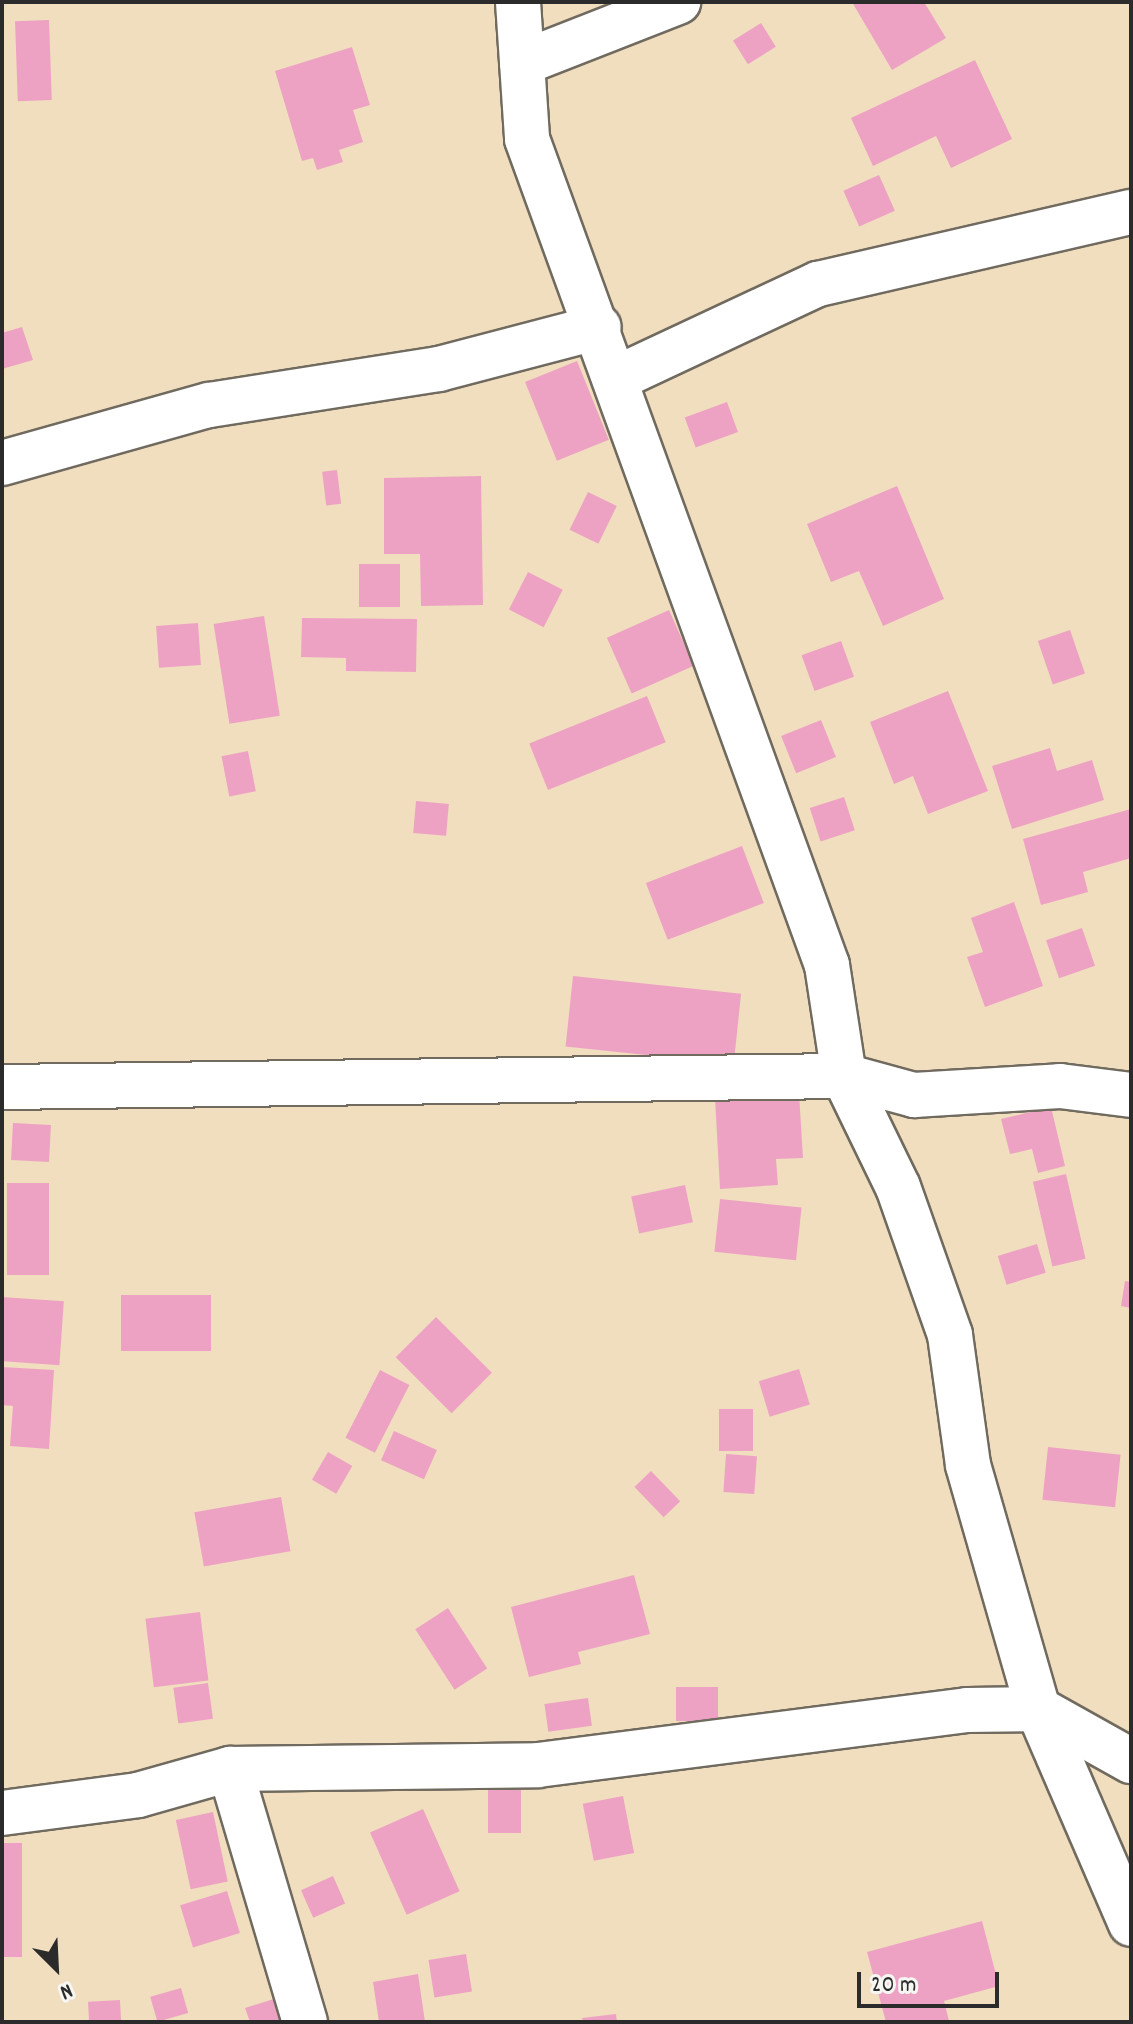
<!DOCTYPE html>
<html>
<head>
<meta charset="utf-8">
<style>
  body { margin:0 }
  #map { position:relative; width:1133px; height:2024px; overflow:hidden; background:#f0debf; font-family:Dekko,sans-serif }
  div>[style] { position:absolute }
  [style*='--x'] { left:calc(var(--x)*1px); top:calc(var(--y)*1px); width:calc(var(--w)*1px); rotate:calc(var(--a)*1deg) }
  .building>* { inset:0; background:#eea2c3; transform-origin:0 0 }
  .roads { filter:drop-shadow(2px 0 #706a5f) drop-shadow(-2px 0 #706a5f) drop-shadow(0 2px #706a5f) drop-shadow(0 -2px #706a5f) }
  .minor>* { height:44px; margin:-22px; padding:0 22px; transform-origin:22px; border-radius:22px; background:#fff }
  span { translate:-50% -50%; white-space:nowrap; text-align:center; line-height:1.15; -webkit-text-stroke:6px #f6f6f2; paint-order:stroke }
  .frame { position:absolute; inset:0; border:4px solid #2b2b2b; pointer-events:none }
  .north { position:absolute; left:16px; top:1928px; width:80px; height:80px; -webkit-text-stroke:6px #f6f6f2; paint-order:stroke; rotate:156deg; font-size:22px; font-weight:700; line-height:32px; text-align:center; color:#2b2b2b }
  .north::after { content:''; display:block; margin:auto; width:28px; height:36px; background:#2b2b2b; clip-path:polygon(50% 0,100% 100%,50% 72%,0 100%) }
  .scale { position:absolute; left:857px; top:1972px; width:142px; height:36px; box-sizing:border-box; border:4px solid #2b2b2b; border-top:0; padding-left:10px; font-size:24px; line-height:28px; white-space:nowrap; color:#2b2b2b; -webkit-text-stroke:6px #f6f6f2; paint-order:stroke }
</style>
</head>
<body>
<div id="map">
  <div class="building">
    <div style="clip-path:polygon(852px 2px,924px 2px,946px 38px,892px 70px)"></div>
    <div style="left:49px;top:20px;width:80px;height:34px;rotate:88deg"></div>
    <div style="left:761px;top:23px;width:28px;height:33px;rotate:58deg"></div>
    <div style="clip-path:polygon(352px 47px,370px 105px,353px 110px,363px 142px,339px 150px,343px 162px,317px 170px,313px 158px,302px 161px,275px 71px)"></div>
    <div style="clip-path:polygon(975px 60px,1012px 139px,951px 168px,936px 136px,873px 166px,851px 118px)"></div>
    <div style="left:879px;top:175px;width:39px;height:39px;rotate:66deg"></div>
    <div style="clip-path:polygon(22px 327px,33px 360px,2px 369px,2px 333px)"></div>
    <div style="left:577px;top:361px;width:85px;height:56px;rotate:68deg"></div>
    <div style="left:727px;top:402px;width:32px;height:45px;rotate:70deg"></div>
    <div style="left:337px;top:470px;width:34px;height:15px;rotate:83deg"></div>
    <div style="clip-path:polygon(481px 476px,483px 605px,421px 606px,420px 554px,384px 554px,384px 478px)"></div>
    <div style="clip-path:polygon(897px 486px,944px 599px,883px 626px,859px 571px,831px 582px,807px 524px)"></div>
    <div style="left:588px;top:492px;width:32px;height:42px;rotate:26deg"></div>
    <div style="left:359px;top:564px;width:41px;height:43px"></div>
    <div style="left:528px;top:572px;width:39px;height:42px;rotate:27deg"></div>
    <div style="left:669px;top:610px;width:61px;height:68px;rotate:66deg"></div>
    <div style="left:264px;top:616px;width:101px;height:51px;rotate:81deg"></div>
    <div style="clip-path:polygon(302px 618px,417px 619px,416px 672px,346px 671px,346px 658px,301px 657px)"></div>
    <div style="left:198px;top:623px;width:42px;height:42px;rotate:86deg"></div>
    <div style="left:1070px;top:630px;width:46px;height:34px;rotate:71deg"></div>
    <div style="left:841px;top:641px;width:38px;height:42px;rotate:70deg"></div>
    <div style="clip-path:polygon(948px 691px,988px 791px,928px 814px,913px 776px,894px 784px,870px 722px)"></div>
    <div style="left:647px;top:696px;width:50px;height:127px;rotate:68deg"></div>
    <div style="left:821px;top:720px;width:40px;height:43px;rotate:68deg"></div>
    <div style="clip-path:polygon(1050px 748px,1057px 771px,1092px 760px,1104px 800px,1012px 829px,992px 766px)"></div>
    <div style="left:248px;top:751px;width:41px;height:27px;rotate:79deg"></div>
    <div style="left:844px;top:797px;width:35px;height:36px;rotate:72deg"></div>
    <div style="left:416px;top:801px;width:33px;height:32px;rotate:5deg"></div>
    <div style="clip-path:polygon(1131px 809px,1131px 858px,1083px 872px,1088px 892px,1041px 905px,1023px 839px)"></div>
    <div style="left:742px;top:846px;width:61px;height:103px;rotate:69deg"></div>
    <div style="clip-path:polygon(1014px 902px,1043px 986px,985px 1007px,967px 957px,983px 952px,971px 918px)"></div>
    <div style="left:1082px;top:928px;width:40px;height:38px;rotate:71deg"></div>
    <div style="left:573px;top:976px;width:169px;height:71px;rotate:6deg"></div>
    <div style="clip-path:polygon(799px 1093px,803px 1158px,776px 1159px,778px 1185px,720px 1189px,715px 1098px)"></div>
    <div style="clip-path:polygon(1051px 1107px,1065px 1166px,1038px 1173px,1032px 1149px,1010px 1154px,1001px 1119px)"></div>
    <div style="left:13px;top:1123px;width:38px;height:37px;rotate:3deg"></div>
    <div style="left:1066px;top:1174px;width:87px;height:34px;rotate:77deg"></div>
    <div style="left:7px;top:1183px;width:42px;height:92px"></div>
    <div style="left:685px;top:1185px;width:38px;height:55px;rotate:78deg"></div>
    <div style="left:720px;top:1199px;width:82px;height:53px;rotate:6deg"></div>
    <div style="left:1037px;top:1244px;width:30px;height:41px;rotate:73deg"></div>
    <div style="clip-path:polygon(1125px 1281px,1131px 1282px,1131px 1308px,1121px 1306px)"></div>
    <div style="left:211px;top:1295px;width:56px;height:90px;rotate:90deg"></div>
    <div style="left:2px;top:1297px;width:62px;height:64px;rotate:4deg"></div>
    <div style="left:436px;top:1317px;width:79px;height:57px;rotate:45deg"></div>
    <div style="clip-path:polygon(2px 1367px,54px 1370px,49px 1449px,10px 1446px,13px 1406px,2px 1405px)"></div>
    <div style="left:799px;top:1369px;width:37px;height:42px;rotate:73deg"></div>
    <div style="left:380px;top:1370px;width:33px;height:76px;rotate:27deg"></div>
    <div style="left:719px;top:1409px;width:34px;height:42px"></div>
    <div style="left:394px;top:1431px;width:47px;height:32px;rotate:24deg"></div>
    <div style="left:1048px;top:1447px;width:73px;height:53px;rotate:6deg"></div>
    <div style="left:328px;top:1452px;width:28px;height:32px;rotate:30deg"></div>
    <div style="left:726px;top:1454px;width:31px;height:38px;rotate:4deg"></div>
    <div style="left:651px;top:1471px;width:42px;height:23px;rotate:46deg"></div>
    <div style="left:281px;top:1497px;width:55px;height:88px;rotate:80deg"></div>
    <div style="clip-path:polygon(634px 1575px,650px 1634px,578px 1652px,581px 1664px,529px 1677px,511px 1607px)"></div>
    <div style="left:448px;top:1608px;width:72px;height:39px;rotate:57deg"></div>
    <div style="left:200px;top:1612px;width:69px;height:55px;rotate:83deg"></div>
    <div style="left:208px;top:1683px;width:36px;height:35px;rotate:82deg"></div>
    <div style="left:676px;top:1687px;width:42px;height:34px"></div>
    <div style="left:588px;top:1698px;width:28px;height:44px;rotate:82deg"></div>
    <div style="left:488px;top:1790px;width:33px;height:43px"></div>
    <div style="left:623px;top:1796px;width:58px;height:41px;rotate:79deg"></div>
    <div style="left:423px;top:1809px;width:90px;height:58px;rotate:66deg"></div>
    <div style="left:213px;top:1812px;width:71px;height:38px;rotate:78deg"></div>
    <div style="left:2px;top:1843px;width:20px;height:114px"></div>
    <div style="left:333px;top:1876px;width:30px;height:35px;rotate:66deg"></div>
    <div style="left:227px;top:1891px;width:44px;height:49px;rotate:73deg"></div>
    <div style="clip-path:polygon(982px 1921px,999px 1986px,944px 2001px,949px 2021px,886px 2022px,867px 1952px)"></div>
    <div style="left:466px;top:1954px;width:38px;height:38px;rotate:81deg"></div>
    <div style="clip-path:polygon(418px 1974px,425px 2022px,379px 2022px,373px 1982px)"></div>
    <div style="left:181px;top:1988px;width:26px;height:32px;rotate:74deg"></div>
    <div style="clip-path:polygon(277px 1998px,284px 2022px,250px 2022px,245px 2008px)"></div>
    <div style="left:120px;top:2000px;width:22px;height:32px;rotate:87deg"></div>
    <div style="clip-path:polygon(616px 2014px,617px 2022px,583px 2022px,582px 2018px)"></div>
  </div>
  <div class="roads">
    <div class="minor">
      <div style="--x:518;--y:2;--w:137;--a:86.2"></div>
      <div style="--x:527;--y:139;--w:879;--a:70.04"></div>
      <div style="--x:827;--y:965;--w:112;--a:81.3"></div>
      <div style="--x:844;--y:1076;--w:123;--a:64.1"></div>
      <div style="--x:898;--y:1187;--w:157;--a:70.6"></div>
      <div style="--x:950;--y:1335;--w:131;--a:82.1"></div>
      <div style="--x:968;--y:1465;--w:254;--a:74"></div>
      <div style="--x:1038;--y:1709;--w:234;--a:66.6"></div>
      <div style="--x:522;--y:63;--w:168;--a:-21.4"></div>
      <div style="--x:617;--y:378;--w:222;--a:-25.1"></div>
      <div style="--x:818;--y:284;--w:321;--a:-13"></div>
      <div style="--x:2;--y:463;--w:215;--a:-15.7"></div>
      <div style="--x:209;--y:405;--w:233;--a:-8.9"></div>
      <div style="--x:439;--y:369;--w:165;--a:-14.7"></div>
      <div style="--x:2;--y:1087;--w:842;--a:-0.75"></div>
      <div style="--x:844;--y:1076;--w:73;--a:15.2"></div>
      <div style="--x:914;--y:1095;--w:146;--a:-3.5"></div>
      <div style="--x:1060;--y:1086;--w:72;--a:7.2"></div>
      <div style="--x:230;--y:1769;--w:264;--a:73.5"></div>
      <div style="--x:2;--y:1813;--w:137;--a:-7.5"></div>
      <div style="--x:138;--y:1795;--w:96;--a:-15.8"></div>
      <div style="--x:230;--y:1769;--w:308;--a:-0.7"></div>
      <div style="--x:538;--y:1765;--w:433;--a:-7.3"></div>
      <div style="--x:967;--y:1710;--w:71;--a:-0.8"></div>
      <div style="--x:1038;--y:1709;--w:107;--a:29.2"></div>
    </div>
  </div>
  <div class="frame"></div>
  <div class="north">N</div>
  <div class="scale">20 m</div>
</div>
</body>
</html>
